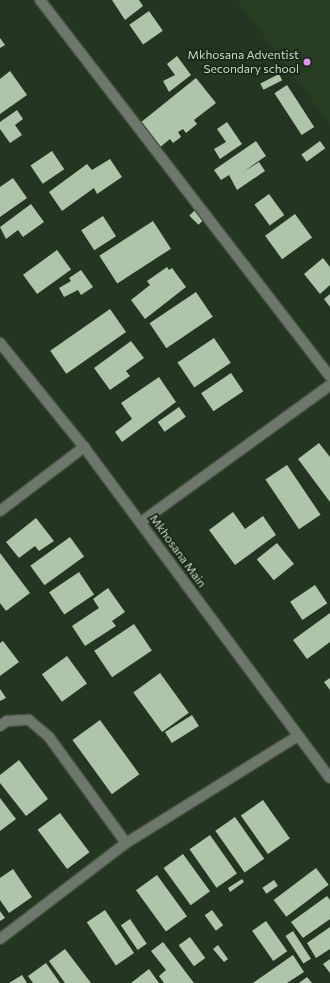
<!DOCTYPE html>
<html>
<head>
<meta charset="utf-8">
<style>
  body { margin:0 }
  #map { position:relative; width:330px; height:983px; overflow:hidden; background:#243621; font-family:Commissioner,sans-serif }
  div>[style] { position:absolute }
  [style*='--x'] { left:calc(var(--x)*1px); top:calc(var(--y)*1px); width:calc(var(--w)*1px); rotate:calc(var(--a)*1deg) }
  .built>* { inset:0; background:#263d22 }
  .building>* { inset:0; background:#afc5aa; transform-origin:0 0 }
  .roads { filter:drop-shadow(1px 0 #42533f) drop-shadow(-1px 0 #42533f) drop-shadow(0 1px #42533f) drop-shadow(0 -1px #42533f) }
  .minor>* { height:10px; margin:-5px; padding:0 5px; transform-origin:5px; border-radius:5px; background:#6e776c }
  .dots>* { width:11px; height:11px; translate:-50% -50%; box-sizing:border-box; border:2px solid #1a2c17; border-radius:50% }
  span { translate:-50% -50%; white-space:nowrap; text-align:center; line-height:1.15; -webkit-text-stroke:4px #1a2c17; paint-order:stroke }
  .poi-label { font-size:12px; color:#ccd7ca }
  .right { translate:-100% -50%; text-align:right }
  .street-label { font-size:12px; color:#ccd7ca }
</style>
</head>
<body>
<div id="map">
  <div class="built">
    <div style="clip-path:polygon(237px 0,330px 0,330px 125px)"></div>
  </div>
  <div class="building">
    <div style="clip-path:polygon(112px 0,139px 0,143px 6px,125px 20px)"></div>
    <div style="left:149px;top:11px;width:24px;height:24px;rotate:55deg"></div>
    <div style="clip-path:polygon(0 38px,5px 45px,0 48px)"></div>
    <div style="clip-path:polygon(177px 56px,191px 75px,169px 92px,163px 81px,175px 75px,167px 64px)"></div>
    <div style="clip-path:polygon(10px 71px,27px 95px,0 114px,0 79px)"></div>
    <div style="left:279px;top:74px;width:7px;height:21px;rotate:63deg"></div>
    <div style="clip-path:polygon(196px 78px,216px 103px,194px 120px,197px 124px,186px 133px,183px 129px,178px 132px,181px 137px,173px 143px,170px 139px,159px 148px,140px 123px)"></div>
    <div style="left:287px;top:85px;width:50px;height:15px;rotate:57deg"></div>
    <div style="clip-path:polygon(17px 110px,23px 119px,15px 125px,22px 135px,10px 143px,0 129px,0 122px)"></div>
    <div style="clip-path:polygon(227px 122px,242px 144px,220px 159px,214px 149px,226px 142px,217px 129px)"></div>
    <div style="clip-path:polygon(256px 141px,266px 156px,243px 172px,259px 162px,265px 171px,237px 190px,229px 175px,221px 180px,214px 170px)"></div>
    <div style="left:320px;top:141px;width:9px;height:23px;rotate:54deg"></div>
    <div style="left:52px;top:151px;width:22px;height:26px;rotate:56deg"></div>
    <div style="clip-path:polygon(110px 159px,122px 177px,97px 194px,94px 188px,62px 211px,49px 192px,87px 164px,92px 170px)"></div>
    <div style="clip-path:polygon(13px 178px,27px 198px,0 217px,0 187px)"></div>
    <div style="left:269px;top:194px;width:26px;height:18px;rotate:54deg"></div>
    <div style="clip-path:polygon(31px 204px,44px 222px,23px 237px,18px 230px,6px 239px,0 227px)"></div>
    <div style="left:195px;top:210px;width:13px;height:8px;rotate:45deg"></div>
    <div style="left:295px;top:214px;width:29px;height:37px;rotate:54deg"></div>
    <div style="left:103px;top:216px;width:24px;height:26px;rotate:57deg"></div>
    <div style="left:153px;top:221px;width:33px;height:64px;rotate:57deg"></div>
    <div style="left:57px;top:250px;width:24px;height:42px;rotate:54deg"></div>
    <div style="clip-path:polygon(323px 258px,330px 267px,330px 285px,320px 294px,304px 274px)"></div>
    <div style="clip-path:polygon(167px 267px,169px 270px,172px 268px,186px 287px,145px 319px,131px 300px,150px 285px,147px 281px)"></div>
    <div style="clip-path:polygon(81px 270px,93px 287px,81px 295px,78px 290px,64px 297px,59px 288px,71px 281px,69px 278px)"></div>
    <div style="left:196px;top:292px;width:30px;height:56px;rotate:56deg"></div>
    <div style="clip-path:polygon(330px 294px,330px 307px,324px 299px)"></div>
    <div style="left:110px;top:309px;width:28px;height:73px;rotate:55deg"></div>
    <div style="left:214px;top:338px;width:30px;height:44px;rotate:56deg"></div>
    <div style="clip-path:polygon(131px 341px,144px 358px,126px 371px,130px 376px,110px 390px,94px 368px)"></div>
    <div style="left:231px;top:373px;width:22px;height:36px;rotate:56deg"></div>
    <div style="clip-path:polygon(159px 377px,176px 402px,122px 442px,115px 432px,132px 419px,121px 403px)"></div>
    <div style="left:179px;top:407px;width:12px;height:26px;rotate:55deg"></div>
    <div style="clip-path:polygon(319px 443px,330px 457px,330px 502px,298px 459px)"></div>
    <div style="left:287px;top:465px;width:60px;height:26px;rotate:56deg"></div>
    <div style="clip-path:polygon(233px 512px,245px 529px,263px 516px,276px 535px,235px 565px,209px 530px)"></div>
    <div style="clip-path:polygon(36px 518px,54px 541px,39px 551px,35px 546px,19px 558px,6px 542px)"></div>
    <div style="left:70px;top:537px;width:24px;height:49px;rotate:54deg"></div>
    <div style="left:277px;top:543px;width:27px;height:26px;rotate:51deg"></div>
    <div style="clip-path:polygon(0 553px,30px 593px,6px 611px,0 603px)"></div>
    <div style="left:79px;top:572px;width:27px;height:36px;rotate:56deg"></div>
    <div style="left:315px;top:585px;width:22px;height:30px;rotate:56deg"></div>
    <div style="clip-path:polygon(108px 588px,125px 612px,112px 621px,116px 626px,85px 646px,72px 626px,99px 608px,93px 599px)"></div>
    <div style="clip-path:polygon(330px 613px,330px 642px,307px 659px,293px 640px)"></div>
    <div style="left:134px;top:624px;width:32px;height:48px;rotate:56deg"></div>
    <div style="clip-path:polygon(3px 641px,19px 662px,0 676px,0 643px)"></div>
    <div style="left:67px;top:656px;width:34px;height:31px;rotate:54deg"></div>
    <div style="left:160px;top:673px;width:49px;height:33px;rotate:54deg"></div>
    <div style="clip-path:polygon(330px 678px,330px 690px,324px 682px)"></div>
    <div style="clip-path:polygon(0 689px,6px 698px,0 701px)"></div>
    <div style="left:192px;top:715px;width:13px;height:32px;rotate:58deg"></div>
    <div style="left:100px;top:720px;width:67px;height:34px;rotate:54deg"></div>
    <div style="clip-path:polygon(19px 760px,48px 799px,26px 816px,0 783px,0 775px)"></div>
    <div style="clip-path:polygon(0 798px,16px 819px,0 831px)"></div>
    <div style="left:263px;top:800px;width:47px;height:27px;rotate:55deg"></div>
    <div style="left:60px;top:813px;width:49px;height:28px;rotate:53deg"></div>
    <div style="left:235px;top:817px;width:51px;height:24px;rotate:55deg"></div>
    <div style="left:210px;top:835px;width:47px;height:25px;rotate:55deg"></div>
    <div style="left:183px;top:854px;width:46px;height:24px;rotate:54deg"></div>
    <div style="left:316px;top:868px;width:21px;height:53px;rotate:53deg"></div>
    <div style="clip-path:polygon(13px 869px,32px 897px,9px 913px,0 900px,0 878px)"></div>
    <div style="left:157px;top:875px;width:51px;height:26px;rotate:54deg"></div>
    <div style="clip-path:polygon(242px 879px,244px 882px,230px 892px,228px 888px)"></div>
    <div style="left:274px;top:880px;width:7px;height:14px;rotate:56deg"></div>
    <div style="clip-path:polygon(327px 896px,330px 900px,330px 919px,303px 938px,291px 922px)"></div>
    <div style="left:105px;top:910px;width:52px;height:22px;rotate:56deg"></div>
    <div style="left:212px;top:910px;width:19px;height:9px;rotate:54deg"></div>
    <div style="clip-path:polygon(0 911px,5px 918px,0 921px)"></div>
    <div style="left:130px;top:919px;width:30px;height:11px;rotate:56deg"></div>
    <div style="left:266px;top:921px;width:37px;height:17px;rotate:55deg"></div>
    <div style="clip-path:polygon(330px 927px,330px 949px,316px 958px,307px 943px)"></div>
    <div style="left:293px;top:931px;width:33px;height:9px;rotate:57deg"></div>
    <div style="left:190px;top:937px;width:26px;height:14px;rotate:54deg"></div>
    <div style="clip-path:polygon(163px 942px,194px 983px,164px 983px,159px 976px,166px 970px,151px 951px)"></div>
    <div style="clip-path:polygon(218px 945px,228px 959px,224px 962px,213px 949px)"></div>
    <div style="clip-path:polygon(65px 949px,91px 983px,65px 983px,49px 961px)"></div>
    <div style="clip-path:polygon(293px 955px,304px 972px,287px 983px,253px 983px)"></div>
    <div style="clip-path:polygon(330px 959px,330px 973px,323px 964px)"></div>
    <div style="clip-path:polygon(46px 963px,60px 983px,33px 983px,28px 976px)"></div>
    <div style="clip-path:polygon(149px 969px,159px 983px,131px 983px)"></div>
    <div style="clip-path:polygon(22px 975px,27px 983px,9px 983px)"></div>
    <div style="clip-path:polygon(307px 977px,312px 983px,299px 983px)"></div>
  </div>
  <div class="roads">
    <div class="minor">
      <div style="--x:40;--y:0;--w:475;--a:52.4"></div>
      <div style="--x:0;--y:343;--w:134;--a:51.1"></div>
      <div style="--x:84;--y:447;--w:412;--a:53.4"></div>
      <div style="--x:0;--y:511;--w:106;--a:-37.3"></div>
      <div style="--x:141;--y:522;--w:233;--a:-35.9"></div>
      <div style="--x:0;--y:726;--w:9;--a:-36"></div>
      <div style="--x:7;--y:721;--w:22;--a:-3"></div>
      <div style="--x:29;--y:720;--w:26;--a:40"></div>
      <div style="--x:49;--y:737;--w:131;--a:54"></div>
      <div style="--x:0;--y:939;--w:158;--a:-37.3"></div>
      <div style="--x:126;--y:843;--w:203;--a:-31.9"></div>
    </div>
  </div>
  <div class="dots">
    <div style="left:307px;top:62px;background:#ea8dfd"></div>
  </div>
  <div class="poi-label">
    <span class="right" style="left:299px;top:62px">Mkhosana Adventist<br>Secondary school</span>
  </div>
  <div class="street-label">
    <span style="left:178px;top:551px;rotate:54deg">Mkhosana Main</span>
  </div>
</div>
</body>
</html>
